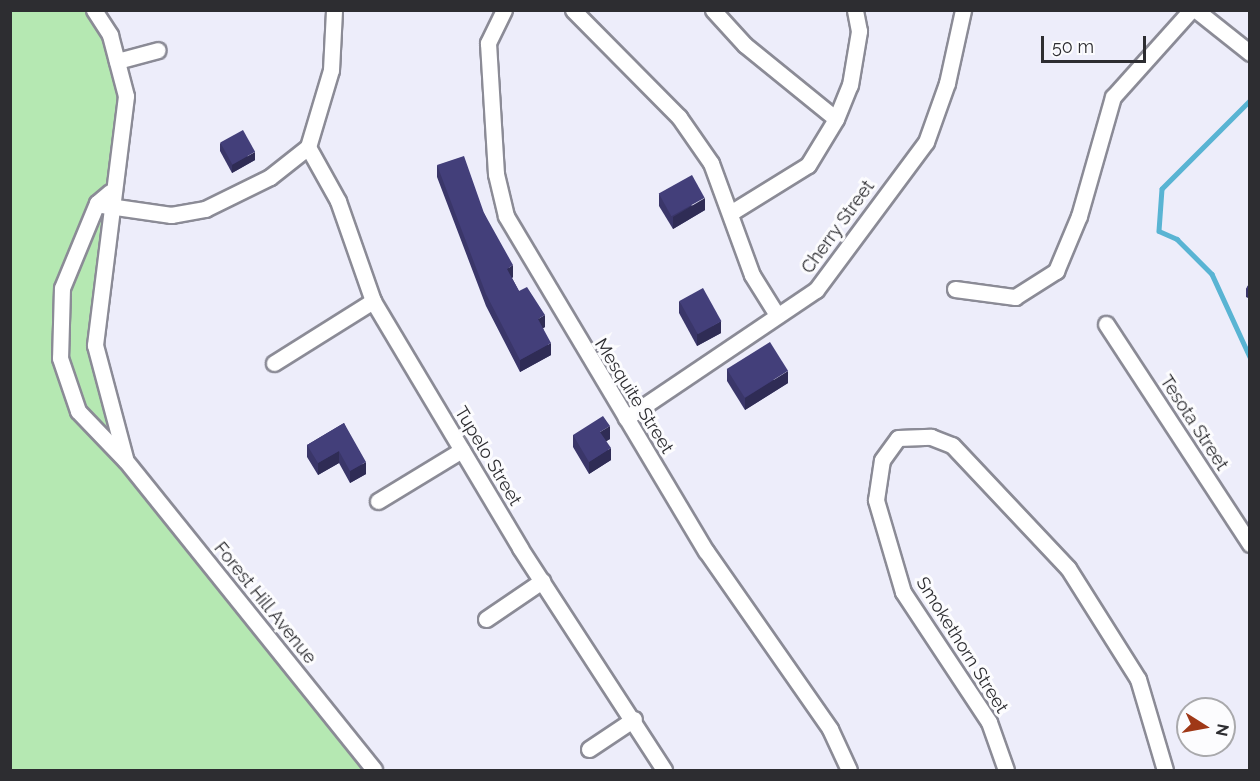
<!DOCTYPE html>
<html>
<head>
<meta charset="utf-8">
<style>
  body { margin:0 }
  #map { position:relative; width:1260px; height:781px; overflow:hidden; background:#ededfa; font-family:Raleway,sans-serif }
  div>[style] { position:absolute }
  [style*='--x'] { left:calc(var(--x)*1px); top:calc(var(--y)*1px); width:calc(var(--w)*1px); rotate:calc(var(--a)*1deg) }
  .green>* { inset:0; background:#b5e8b2 }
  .stream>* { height:4.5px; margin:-2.25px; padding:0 2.25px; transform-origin:2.25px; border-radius:2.25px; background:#59b4d3 }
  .roads { filter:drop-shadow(2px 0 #8b8b96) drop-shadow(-2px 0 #8b8b96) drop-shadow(0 2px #8b8b96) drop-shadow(0 -2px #8b8b96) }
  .street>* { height:15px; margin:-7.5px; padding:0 7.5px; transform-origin:7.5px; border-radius:7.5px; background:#fff }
  .wall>* { inset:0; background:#3a3669 }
  .shaded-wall>* { inset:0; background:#2f2c55 }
  .building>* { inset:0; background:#433f7a; transform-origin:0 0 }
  span { translate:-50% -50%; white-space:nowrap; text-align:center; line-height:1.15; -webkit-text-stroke:6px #fcfcfe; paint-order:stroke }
  .street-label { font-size:18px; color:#2d2d31 }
  .frame { position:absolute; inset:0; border:12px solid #2d2d31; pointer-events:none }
  .north { position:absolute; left:1176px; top:697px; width:60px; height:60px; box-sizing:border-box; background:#fcfcfe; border:2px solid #a9a9ac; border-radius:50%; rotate:101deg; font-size:16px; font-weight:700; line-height:24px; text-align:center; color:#2d2d31 }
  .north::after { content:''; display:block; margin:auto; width:21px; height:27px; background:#9f3817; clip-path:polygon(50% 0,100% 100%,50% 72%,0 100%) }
  .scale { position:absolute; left:1041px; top:36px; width:105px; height:27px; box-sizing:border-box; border:3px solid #2d2d31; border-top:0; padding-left:8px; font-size:18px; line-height:21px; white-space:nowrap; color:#2d2d31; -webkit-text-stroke:4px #fcfcfe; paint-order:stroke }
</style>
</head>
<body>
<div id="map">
  <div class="green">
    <div style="clip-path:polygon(10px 11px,94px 11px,126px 96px,95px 345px,126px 461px,374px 770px,11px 770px)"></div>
  </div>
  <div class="stream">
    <div style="--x:1250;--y:101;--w:124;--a:135"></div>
    <div style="--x:1162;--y:189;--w:42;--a:94.1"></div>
    <div style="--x:1159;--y:231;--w:20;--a:24"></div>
    <div style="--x:1177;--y:239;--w:49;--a:45"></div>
    <div style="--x:1212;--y:274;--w:91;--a:65.4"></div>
  </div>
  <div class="roads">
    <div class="street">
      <div style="--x:94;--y:10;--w:30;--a:57"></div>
      <div style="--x:110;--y:35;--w:63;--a:75.3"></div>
      <div style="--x:126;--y:96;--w:251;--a:97.1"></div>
      <div style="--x:95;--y:345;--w:117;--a:75.1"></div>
      <div style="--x:504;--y:10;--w:37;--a:116"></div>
      <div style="--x:488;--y:43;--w:131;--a:86.5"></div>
      <div style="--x:496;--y:174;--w:43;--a:76.6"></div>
      <div style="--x:506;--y:216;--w:390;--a:59.2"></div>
      <div style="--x:706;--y:551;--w:217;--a:55.1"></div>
      <div style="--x:830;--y:729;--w:45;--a:65.1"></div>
      <div style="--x:573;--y:10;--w:151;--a:45.3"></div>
      <div style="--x:679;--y:117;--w:56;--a:55.2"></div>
      <div style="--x:711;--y:163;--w:119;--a:69.9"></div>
      <div style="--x:752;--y:275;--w:47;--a:58"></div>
      <div style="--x:713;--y:10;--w:47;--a:47.6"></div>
      <div style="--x:745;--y:45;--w:117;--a:39.1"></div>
      <div style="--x:1196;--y:10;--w:69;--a:38.5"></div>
      <div style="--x:117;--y:61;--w:42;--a:-15"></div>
      <div style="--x:308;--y:147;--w:62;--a:60.9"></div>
      <div style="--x:338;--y:201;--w:106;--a:70.7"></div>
      <div style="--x:373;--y:301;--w:287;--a:59.2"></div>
      <div style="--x:520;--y:548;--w:265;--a:57"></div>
      <div style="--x:110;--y:192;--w:17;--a:140"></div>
      <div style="--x:97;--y:203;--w:92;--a:112.4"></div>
      <div style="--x:62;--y:288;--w:70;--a:91.6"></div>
      <div style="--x:60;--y:358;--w:56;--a:71.2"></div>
      <div style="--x:78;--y:411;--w:69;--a:46.2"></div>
      <div style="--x:126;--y:461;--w:396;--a:51.2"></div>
      <div style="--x:102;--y:205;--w:70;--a:8.2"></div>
      <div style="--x:171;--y:215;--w:35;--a:-10"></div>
      <div style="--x:205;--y:209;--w:72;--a:-26.2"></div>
      <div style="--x:270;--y:177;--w:48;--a:-38.3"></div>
      <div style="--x:308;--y:147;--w:80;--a:-73.4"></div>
      <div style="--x:331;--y:70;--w:60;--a:-87.1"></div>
      <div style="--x:732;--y:212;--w:89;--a:-31.7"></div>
      <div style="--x:808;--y:165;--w:54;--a:-58.7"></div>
      <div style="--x:836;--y:119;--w:37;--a:-68"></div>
      <div style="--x:850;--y:85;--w:55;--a:-80.5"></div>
      <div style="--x:859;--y:31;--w:21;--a:-101"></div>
      <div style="--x:955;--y:289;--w:61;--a:7.6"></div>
      <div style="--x:1015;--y:297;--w:49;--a:-32.4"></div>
      <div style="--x:1056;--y:271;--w:60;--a:-67.3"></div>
      <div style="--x:1079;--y:216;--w:124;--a:-74.1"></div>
      <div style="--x:1113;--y:97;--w:117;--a:-48.1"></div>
      <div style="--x:1106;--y:324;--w:263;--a:56.8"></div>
      <div style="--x:274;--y:363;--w:117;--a:-32.1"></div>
      <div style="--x:626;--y:418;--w:229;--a:-34"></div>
      <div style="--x:816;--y:290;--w:184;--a:-53.4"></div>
      <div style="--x:926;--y:142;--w:63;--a:-70.4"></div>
      <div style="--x:947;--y:83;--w:75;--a:-77.6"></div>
      <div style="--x:378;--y:501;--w:98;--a:-31.3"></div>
      <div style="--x:486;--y:619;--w:68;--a:-34.2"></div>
      <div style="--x:589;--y:749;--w:54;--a:-33.7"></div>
      <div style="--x:1006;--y:770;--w:51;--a:-109.5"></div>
      <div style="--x:989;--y:722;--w:156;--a:-123.5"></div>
      <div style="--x:903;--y:592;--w:96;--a:-106.4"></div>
      <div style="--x:876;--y:500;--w:40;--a:-81.5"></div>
      <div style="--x:882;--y:460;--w:27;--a:-54"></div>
      <div style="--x:898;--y:438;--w:33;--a:-2"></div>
      <div style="--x:931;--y:437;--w:22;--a:21"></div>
      <div style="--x:952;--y:445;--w:169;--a:46.7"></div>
      <div style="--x:1068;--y:568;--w:131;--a:57.8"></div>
      <div style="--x:1138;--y:679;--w:95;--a:73.5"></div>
    </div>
  </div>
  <div class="wall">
    <div style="clip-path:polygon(220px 143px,255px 160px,232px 173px,220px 151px)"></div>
    <div style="clip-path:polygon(437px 165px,484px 213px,513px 277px,512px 278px,519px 291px,545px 327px,543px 328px,551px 355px,520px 372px,486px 306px,437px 177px)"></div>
    <div style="clip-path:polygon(659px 194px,705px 210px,673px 229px,659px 206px)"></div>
    <div style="clip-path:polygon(1250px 282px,1250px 299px,1246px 297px,1246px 289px)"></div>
    <div style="clip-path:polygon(679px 301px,721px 333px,697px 346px,679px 313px)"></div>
    <div style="clip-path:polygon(727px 369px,788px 383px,745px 410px,727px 381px)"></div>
    <div style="clip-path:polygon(344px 423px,366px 474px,350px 483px,339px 463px,318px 475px,307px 457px,307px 445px)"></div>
    <div style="clip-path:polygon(573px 435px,610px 439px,606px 441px,611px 460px,589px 474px,573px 447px)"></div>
  </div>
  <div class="shaded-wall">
    <div style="clip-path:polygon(255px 152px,255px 160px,232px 173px,232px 165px)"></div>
    <div style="clip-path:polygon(705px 198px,705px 210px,673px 229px,673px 217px)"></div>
    <div style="clip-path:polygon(513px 265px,513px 277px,507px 281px,507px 269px)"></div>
    <div style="clip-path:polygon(545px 315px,545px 327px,538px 331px,538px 319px)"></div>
    <div style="clip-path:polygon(721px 321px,721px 333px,697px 346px,697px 334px)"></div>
    <div style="clip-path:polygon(551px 343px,551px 355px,520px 372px,520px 360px)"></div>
    <div style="clip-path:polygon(788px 371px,788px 383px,745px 410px,745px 398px)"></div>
    <div style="clip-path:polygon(610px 426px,610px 439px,600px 445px,600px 432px)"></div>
    <div style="clip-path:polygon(611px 448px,611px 460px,589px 474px,589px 462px)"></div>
    <div style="clip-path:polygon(339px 451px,339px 463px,318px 475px,318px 463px)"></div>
    <div style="clip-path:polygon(366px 462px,366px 474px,350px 483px,350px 471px)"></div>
  </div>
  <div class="building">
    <div style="left:243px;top:130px;width:25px;height:26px;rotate:61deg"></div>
    <div style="clip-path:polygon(464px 156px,484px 213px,513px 265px,507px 269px,519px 291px,527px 287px,545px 315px,538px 319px,551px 343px,520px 360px,486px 294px,437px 165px)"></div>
    <div style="left:692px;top:175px;width:26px;height:38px;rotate:61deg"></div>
    <div style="clip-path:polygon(1250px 282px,1250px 290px,1246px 289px)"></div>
    <div style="left:703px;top:288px;width:38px;height:27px;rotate:61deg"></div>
    <div style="left:770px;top:342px;width:34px;height:51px;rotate:58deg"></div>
    <div style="clip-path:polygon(603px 416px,610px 426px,600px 432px,611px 448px,589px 462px,573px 435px)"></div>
    <div style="clip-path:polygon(344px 423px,366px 462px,350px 471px,339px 451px,318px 463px,307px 445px)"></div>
  </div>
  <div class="street-label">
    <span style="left:838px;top:227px;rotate:-54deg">Cherry Street</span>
    <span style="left:634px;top:396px;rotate:58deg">Mesquite Street</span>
    <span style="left:1194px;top:423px;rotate:57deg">Tesota Street</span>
    <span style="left:488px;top:456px;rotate:59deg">Tupelo Street</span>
    <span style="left:265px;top:603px;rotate:51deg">Forest Hill Avenue</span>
    <span style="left:962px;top:645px;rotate:58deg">Smokethorn Street</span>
  </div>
  <div class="frame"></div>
  <div class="north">N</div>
  <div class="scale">50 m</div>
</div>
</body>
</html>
